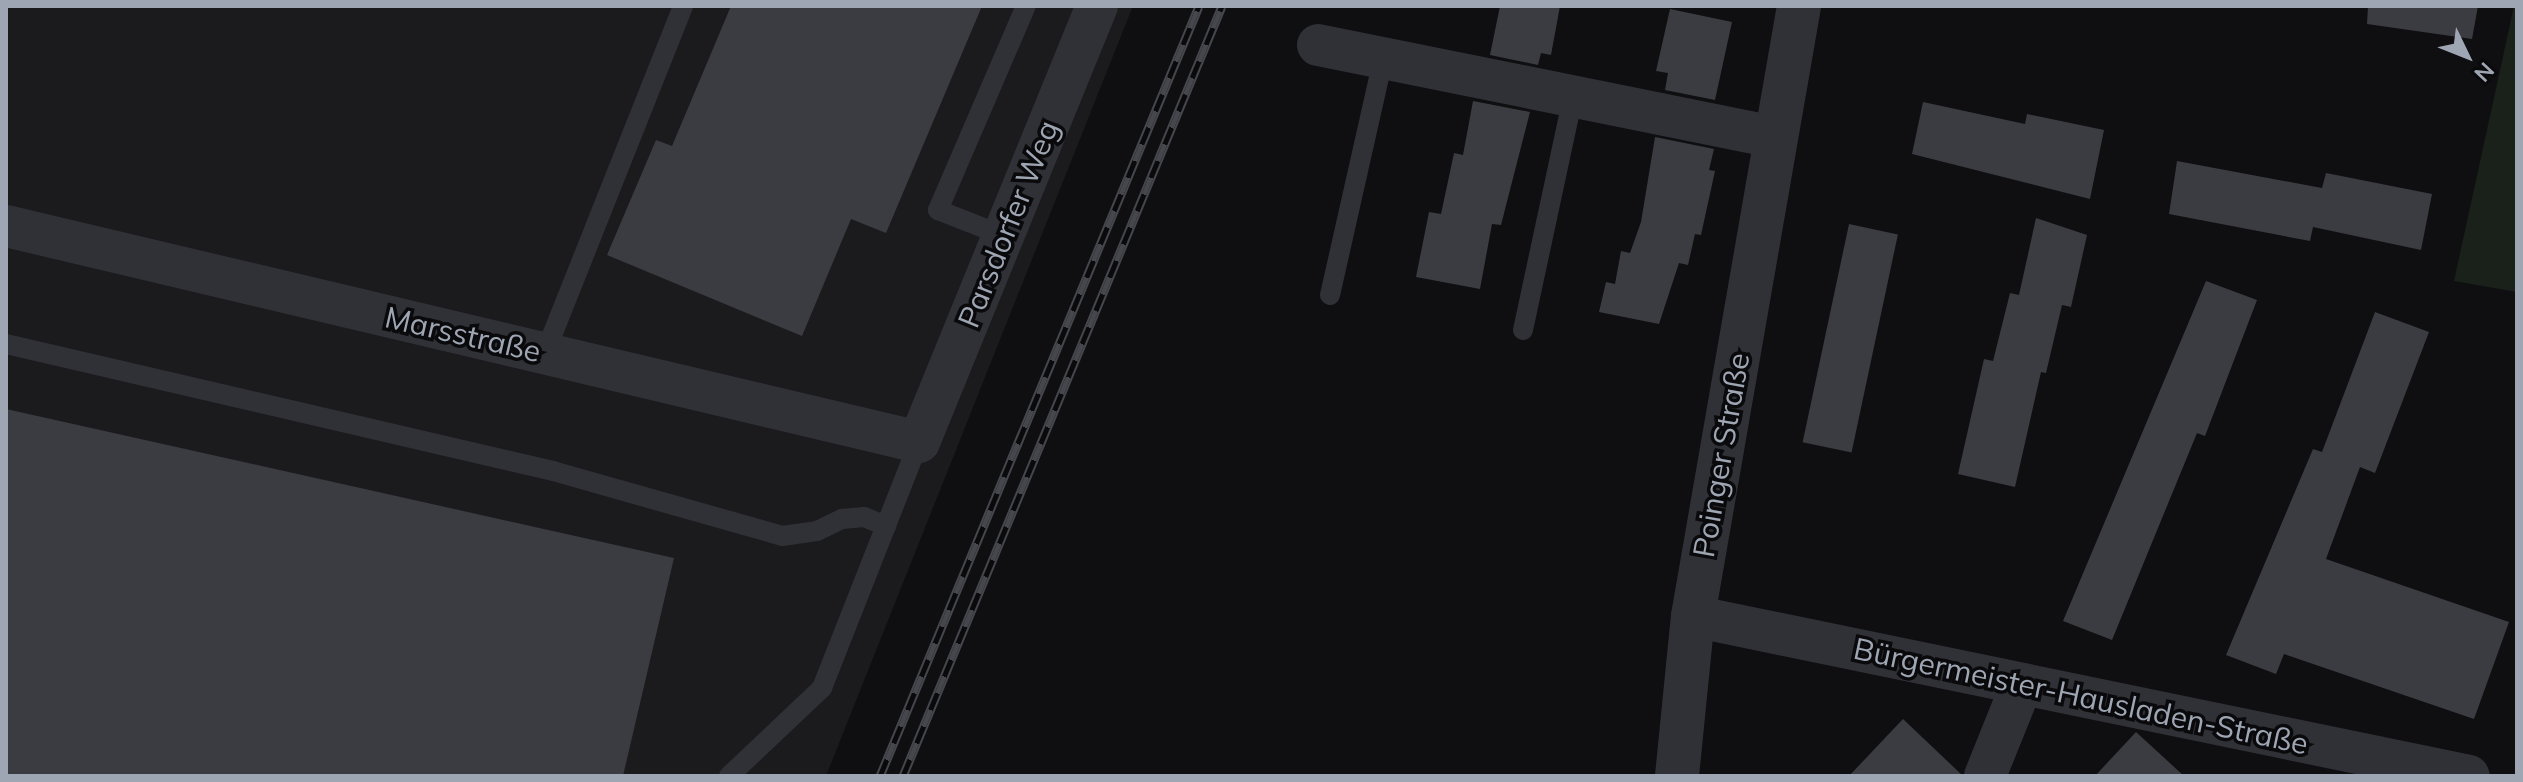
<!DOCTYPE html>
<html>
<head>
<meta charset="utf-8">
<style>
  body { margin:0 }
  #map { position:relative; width:2523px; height:782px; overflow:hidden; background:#0f0f11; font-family:Mulish,sans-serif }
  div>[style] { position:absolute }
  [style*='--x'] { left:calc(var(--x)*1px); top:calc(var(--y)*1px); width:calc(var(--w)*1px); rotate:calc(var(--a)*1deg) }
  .built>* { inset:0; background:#1b1b1e }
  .green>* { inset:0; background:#1a211a }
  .building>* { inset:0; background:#3b3c41; transform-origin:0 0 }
  .service>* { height:20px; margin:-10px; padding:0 10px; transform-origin:10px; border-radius:10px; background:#303136 }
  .minor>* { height:42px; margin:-21px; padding:0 21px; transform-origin:21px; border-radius:21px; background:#303136 }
  .tertiary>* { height:44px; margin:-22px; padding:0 22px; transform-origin:22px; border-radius:22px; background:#303136 }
  .rail>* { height:9px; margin-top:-4.5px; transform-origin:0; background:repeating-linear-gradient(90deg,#0a0a0c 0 18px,#45474d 0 36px); box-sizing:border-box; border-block:2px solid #45474d }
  span { translate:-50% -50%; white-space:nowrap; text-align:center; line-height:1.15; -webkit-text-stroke:7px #0a0a0c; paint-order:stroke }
  .street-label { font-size:30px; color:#9fa6b3 }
  .frame { position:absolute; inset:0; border:8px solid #9fa6b3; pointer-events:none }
  .north { position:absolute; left:2427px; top:16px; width:80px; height:80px; -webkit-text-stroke:6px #0a0a0c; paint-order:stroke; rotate:133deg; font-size:22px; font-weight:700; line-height:32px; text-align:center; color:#9fa6b3 }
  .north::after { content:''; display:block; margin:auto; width:28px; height:36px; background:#9fa6b3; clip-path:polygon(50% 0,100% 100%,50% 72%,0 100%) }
</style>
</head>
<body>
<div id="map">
  <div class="built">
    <div style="clip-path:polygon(6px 6px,1133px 6px,826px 776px,6px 776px)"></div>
  </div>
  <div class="green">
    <div style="clip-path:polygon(2514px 6px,2517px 6px,2517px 292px,2454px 281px)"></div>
  </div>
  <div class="building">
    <div style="clip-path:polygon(731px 6px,982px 6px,886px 233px,851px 219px,802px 336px,607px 255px,656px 140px,672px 146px)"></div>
    <div style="clip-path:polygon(1500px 6px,1560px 6px,1551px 55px,1541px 53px,1538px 65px,1490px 55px)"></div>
    <div style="clip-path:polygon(2368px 6px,2478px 6px,2472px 39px,2367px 24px)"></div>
    <div style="clip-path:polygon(1670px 9px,1732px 22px,1715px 100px,1665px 90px,1668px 73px,1656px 71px)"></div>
    <div style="clip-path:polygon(1473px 101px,1530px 112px,1501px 225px,1492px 224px,1480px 289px,1416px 277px,1429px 212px,1441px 214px,1454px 153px,1463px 155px)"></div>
    <div style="clip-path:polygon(1923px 102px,2025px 124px,2027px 114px,2104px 130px,2090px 199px,1912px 154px)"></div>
    <div style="clip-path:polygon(1655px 137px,1714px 149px,1709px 170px,1715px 171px,1701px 235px,1695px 234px,1688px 265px,1679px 263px,1659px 324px,1599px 312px,1606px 282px,1615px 284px,1621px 251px,1630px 253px,1641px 222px)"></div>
    <div style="clip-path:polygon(2177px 161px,2322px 188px,2326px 173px,2432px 194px,2421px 250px,2313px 227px,2310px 241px,2169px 214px)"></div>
    <div style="clip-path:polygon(2036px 218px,2087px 235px,2071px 307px,2062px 305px,2046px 373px,2041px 372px,2015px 487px,1958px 474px,1984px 359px,1993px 361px,2010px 293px,2019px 295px)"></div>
    <div style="left:1849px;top:224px;width:50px;height:223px;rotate:12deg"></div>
    <div style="clip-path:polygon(2206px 281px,2257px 300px,2205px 436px,2197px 433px,2112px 640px,2063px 621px)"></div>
    <div style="clip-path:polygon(2375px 312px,2429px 332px,2375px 473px,2360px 467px,2326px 559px,2509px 622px,2474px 719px,2284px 654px,2276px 674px,2226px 655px,2313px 449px,2322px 452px)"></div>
    <div style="clip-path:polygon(6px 409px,674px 558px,623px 776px,6px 776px)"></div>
    <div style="clip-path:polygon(1903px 719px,1962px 775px,1962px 776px,1849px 776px)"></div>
    <div style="clip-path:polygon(2136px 732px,2184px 776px,2095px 776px)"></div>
  </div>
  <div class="service">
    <div style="--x:1004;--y:236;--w:71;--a:-158.5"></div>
    <div style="--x:938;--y:210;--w:222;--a:-66.7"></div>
    <div style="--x:1330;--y:295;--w:242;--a:-77.3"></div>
    <div style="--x:1523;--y:330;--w:239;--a:-77.9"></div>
    <div style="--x:6;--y:344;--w:562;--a:13.07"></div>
    <div style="--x:553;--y:471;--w:238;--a:15.8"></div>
    <div style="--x:782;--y:536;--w:35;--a:-8"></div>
    <div style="--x:817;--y:531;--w:28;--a:-26"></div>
    <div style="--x:842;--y:519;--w:22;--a:-5"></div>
    <div style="--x:864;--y:517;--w:24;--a:22"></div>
    <div style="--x:545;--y:353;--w:373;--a:-68.3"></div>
    <div style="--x:729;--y:776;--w:128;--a:-43.4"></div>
    <div style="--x:822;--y:688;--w:264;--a:-68.5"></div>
  </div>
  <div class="minor">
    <div style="--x:1318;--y:45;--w:467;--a:11.4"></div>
    <div style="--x:6;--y:226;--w:938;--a:13.31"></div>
    <div style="--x:919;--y:442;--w:471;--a:-67.8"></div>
    <div style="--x:1693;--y:616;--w:792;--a:11.65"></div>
    <div style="--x:1985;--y:776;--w:99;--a:-68.1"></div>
  </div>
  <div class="tertiary">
    <div style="--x:1677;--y:776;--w:161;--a:-84.3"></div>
    <div style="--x:1693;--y:616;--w:619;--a:-80.14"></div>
  </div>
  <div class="rail">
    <div style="--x:880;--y:776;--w:833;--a:-67.5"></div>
    <div style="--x:903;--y:776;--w:833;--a:-67.5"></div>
  </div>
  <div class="street-label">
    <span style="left:1008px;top:224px;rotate:-68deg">Parsdorfer Weg</span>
    <span style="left:463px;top:334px;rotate:13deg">Marsstraße</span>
    <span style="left:1721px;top:455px;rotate:-80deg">Poinger Straße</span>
    <span style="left:2081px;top:696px;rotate:12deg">Bürgermeister-Hausladen-Straße</span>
  </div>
  <div class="frame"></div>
  <div class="north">N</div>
</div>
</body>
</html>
